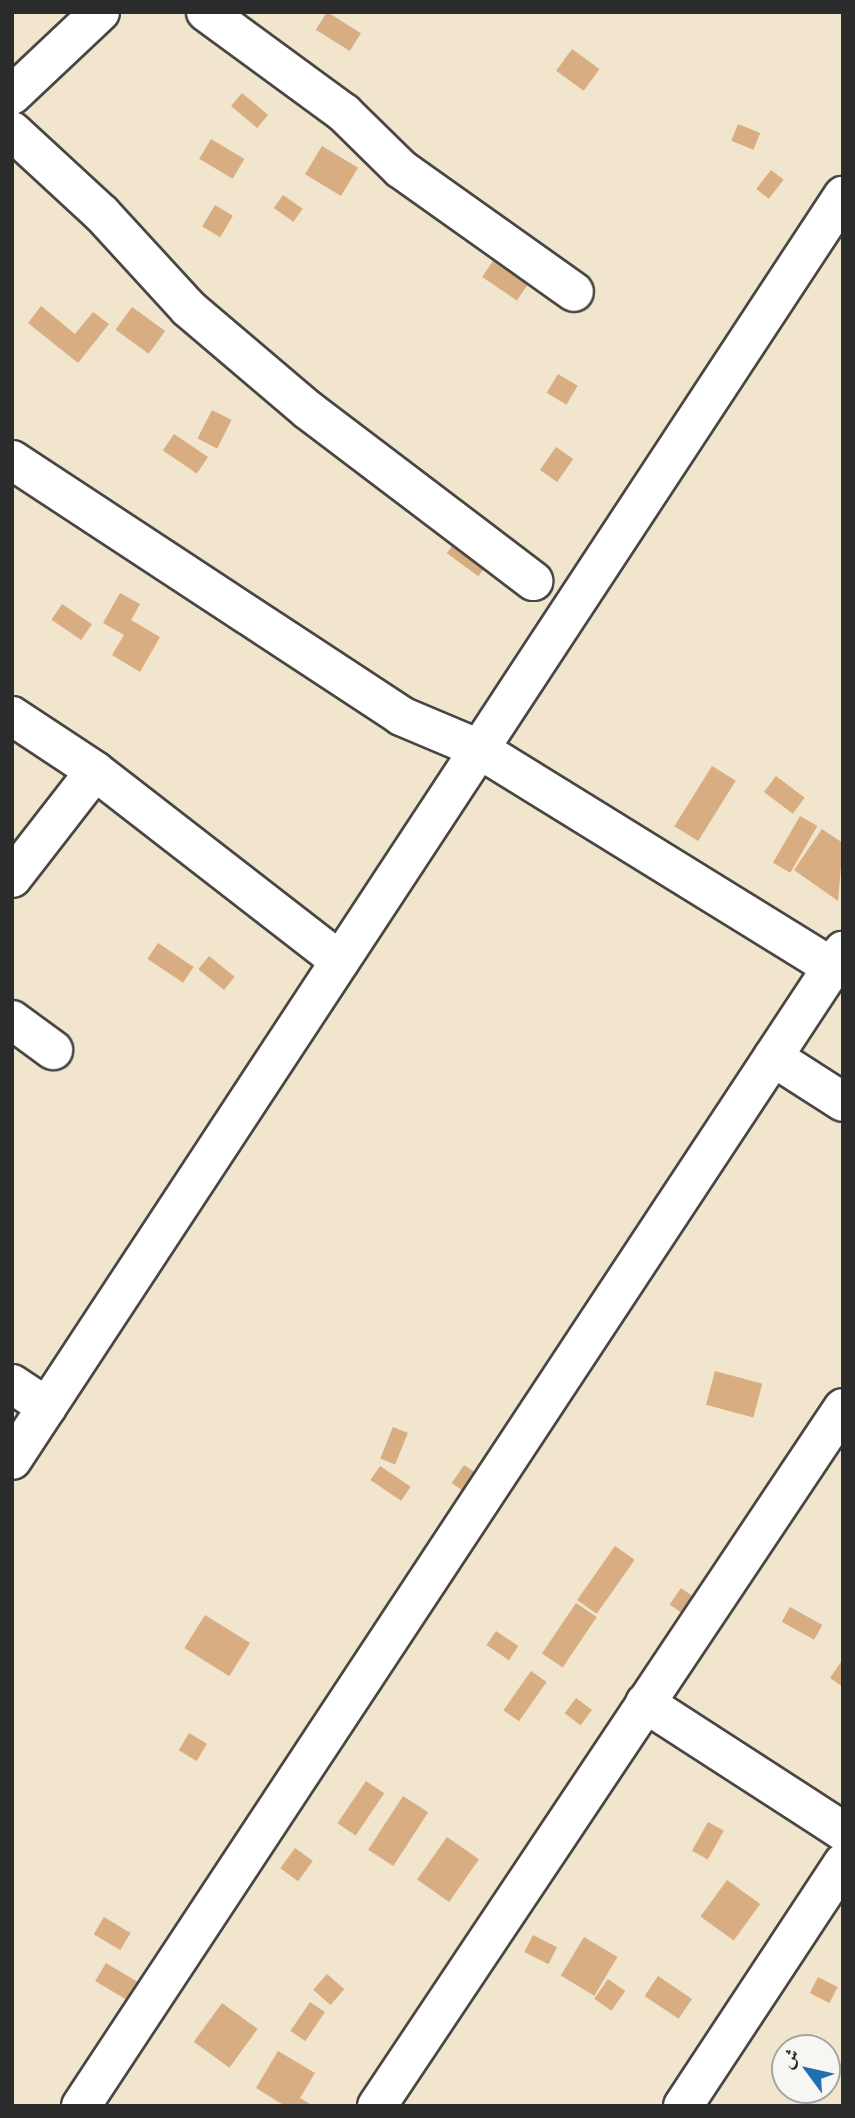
<!DOCTYPE html>
<html>
<head>
<meta charset="utf-8">
<style>
  body { margin:0 }
  #map { position:relative; width:855px; height:2118px; overflow:hidden; background:#f1e5cd; font-family:"Libre Bodoni",Amiri,serif }
  div>[style] { position:absolute }
  [style*='--x'] { left:calc(var(--x)*1px); top:calc(var(--y)*1px); width:calc(var(--w)*1px); rotate:calc(var(--a)*1deg) }
  .building>* { inset:0; background:#d9ad82; transform-origin:0 0 }
  .roads { filter:drop-shadow(2px 0 #494743) drop-shadow(-2px 0 #494743) drop-shadow(0 2px #494743) drop-shadow(0 -2px #494743) }
  .minor>* { height:38px; margin:-19px; padding:0 19px; transform-origin:19px; border-radius:19px; background:#fff }
  span { translate:-50% -50%; white-space:nowrap; text-align:center; line-height:1.15; -webkit-text-stroke:5px #f6f6f2; paint-order:stroke }
  .frame { position:absolute; inset:0; border:14px solid #2b2b2b; pointer-events:none }
  .north { position:absolute; left:771px; top:2034px; width:70px; height:70px; box-sizing:border-box; background:#f6f6f2; border:2px solid #a5a5a2; border-radius:50%; rotate:303deg; font-size:19px; font-weight:700; line-height:28px; text-align:center; color:#2b2b2b }
  .north::after { content:''; display:block; margin:auto; width:24px; height:32px; background:#1f6fb2; clip-path:polygon(50% 0,100% 100%,50% 72%,0 100%) }
</style>
</head>
<body>
<div id="map">
  <div class="building">
    <div style="left:327px;top:12px;width:40px;height:21px;rotate:32deg"></div>
    <div style="left:572px;top:49px;width:34px;height:27px;rotate:36deg"></div>
    <div style="left:242px;top:93px;width:34px;height:17px;rotate:40deg"></div>
    <div style="left:738px;top:124px;width:24px;height:18px;rotate:22deg"></div>
    <div style="left:211px;top:139px;width:39px;height:23px;rotate:31deg"></div>
    <div style="left:322px;top:146px;width:42px;height:33px;rotate:31deg"></div>
    <div style="left:771px;top:170px;width:16px;height:24px;rotate:38deg"></div>
    <div style="left:283px;top:195px;width:24px;height:16px;rotate:35deg"></div>
    <div style="left:215px;top:205px;width:21px;height:25px;rotate:31deg"></div>
    <div style="left:495px;top:258px;width:42px;height:23px;rotate:34deg"></div>
    <div style="clip-path:polygon(41px 306px,75px 334px,93px 312px,109px 324px,78px 363px,28px 323px)"></div>
    <div style="left:132px;top:307px;width:41px;height:28px;rotate:36deg"></div>
    <div style="left:558px;top:374px;width:23px;height:22px;rotate:31deg"></div>
    <div style="left:212px;top:410px;width:22px;height:32px;rotate:27deg"></div>
    <div style="left:174px;top:434px;width:41px;height:20px;rotate:34deg"></div>
    <div style="left:556px;top:447px;width:21px;height:28px;rotate:35deg"></div>
    <div style="left:458px;top:538px;width:39px;height:19px;rotate:36deg"></div>
    <div style="clip-path:polygon(120px 593px,140px 604px,131px 620px,160px 637px,140px 672px,112px 655px,124px 635px,103px 623px)"></div>
    <div style="left:62px;top:604px;width:36px;height:19px;rotate:34deg"></div>
    <div style="left:712px;top:766px;width:28px;height:71px;rotate:32deg"></div>
    <div style="left:776px;top:776px;width:36px;height:20px;rotate:37deg"></div>
    <div style="left:800px;top:816px;width:20px;height:54px;rotate:30deg"></div>
    <div style="clip-path:polygon(822px 829px,843px 843px,838px 901px,794px 870px)"></div>
    <div style="left:158px;top:943px;width:43px;height:19px;rotate:34deg"></div>
    <div style="left:209px;top:956px;width:33px;height:17px;rotate:39deg"></div>
    <div style="left:715px;top:1371px;width:49px;height:35px;rotate:15deg"></div>
    <div style="left:393px;top:1427px;width:16px;height:34px;rotate:22deg"></div>
    <div style="left:464px;top:1465px;width:18px;height:22px;rotate:34deg"></div>
    <div style="left:380px;top:1466px;width:37px;height:17px;rotate:34deg"></div>
    <div style="left:615px;top:1546px;width:24px;height:66px;rotate:35deg"></div>
    <div style="left:681px;top:1588px;width:19px;height:20px;rotate:35deg"></div>
    <div style="left:576px;top:1603px;width:25px;height:61px;rotate:34deg"></div>
    <div style="left:790px;top:1607px;width:37px;height:17px;rotate:29deg"></div>
    <div style="left:205px;top:1615px;width:53px;height:39px;rotate:32deg"></div>
    <div style="left:496px;top:1631px;width:27px;height:17px;rotate:34deg"></div>
    <div style="clip-path:polygon(843px 1659px,843px 1687px,830px 1678px)"></div>
    <div style="left:531px;top:1671px;width:19px;height:48px;rotate:35deg"></div>
    <div style="left:576px;top:1698px;width:20px;height:19px;rotate:37deg"></div>
    <div style="left:189px;top:1733px;width:21px;height:20px;rotate:31deg"></div>
    <div style="left:366px;top:1781px;width:22px;height:51px;rotate:34deg"></div>
    <div style="left:403px;top:1796px;width:30px;height:64px;rotate:33deg"></div>
    <div style="left:708px;top:1822px;width:18px;height:33px;rotate:29deg"></div>
    <div style="left:447px;top:1837px;width:39px;height:52px;rotate:35deg"></div>
    <div style="left:295px;top:1848px;width:22px;height:25px;rotate:36deg"></div>
    <div style="left:727px;top:1880px;width:41px;height:45px;rotate:36deg"></div>
    <div style="left:104px;top:1917px;width:31px;height:20px;rotate:31deg"></div>
    <div style="left:533px;top:1935px;width:27px;height:19px;rotate:27deg"></div>
    <div style="left:584px;top:1937px;width:39px;height:45px;rotate:31deg"></div>
    <div style="left:106px;top:1963px;width:39px;height:21px;rotate:31deg"></div>
    <div style="left:327px;top:1974px;width:23px;height:21px;rotate:41deg"></div>
    <div style="left:658px;top:1976px;width:41px;height:24px;rotate:34deg"></div>
    <div style="left:818px;top:1977px;width:22px;height:18px;rotate:27deg"></div>
    <div style="left:608px;top:1979px;width:21px;height:24px;rotate:35deg"></div>
    <div style="left:310px;top:2002px;width:18px;height:35px;rotate:34deg"></div>
    <div style="left:222px;top:2003px;width:44px;height:48px;rotate:36deg"></div>
    <div style="clip-path:polygon(278px 2051px,315px 2073px,300px 2098px,313px 2106px,285px 2106px,256px 2088px)"></div>
  </div>
  <div class="roads">
    <div class="minor">
      <div style="--x:206;--y:12;--w:171;--a:36.2"></div>
      <div style="--x:344;--y:113;--w:80;--a:44.5"></div>
      <div style="--x:401;--y:169;--w:212;--a:35.4"></div>
      <div style="--x:12;--y:95;--w:121;--a:-43.3"></div>
      <div style="--x:12;--y:131;--w:122;--a:42.7"></div>
      <div style="--x:102;--y:214;--w:127;--a:47.5"></div>
      <div style="--x:188;--y:308;--w:157;--a:40.4"></div>
      <div style="--x:308;--y:410;--w:283;--a:37.2"></div>
      <div style="--x:12;--y:460;--w:466;--a:33.3"></div>
      <div style="--x:401;--y:716;--w:85;--a:22.9"></div>
      <div style="--x:479;--y:749;--w:415;--a:31.7"></div>
      <div style="--x:12;--y:716;--w:100;--a:33.5"></div>
      <div style="--x:95;--y:771;--w:310;--a:37.8"></div>
      <div style="--x:12;--y:878;--w:135;--a:-52.2"></div>
      <div style="--x:12;--y:1020;--w:51;--a:36.2"></div>
      <div style="--x:773;--y:1057;--w:83;--a:32.7"></div>
      <div style="--x:12;--y:1384;--w:42;--a:33.3"></div>
      <div style="--x:12;--y:1460;--w:1513;--a:-56.68"></div>
      <div style="--x:645;--y:1703;--w:236;--a:32.9"></div>
      <div style="--x:81;--y:2106;--w:1384;--a:-56.59"></div>
      <div style="--x:377;--y:2106;--w:839;--a:-56.27"></div>
      <div style="--x:683;--y:2106;--w:291;--a:-56.6"></div>
    </div>
  </div>
  <div class="frame"></div>
  <div class="north">ش</div>
</div>
</body>
</html>
